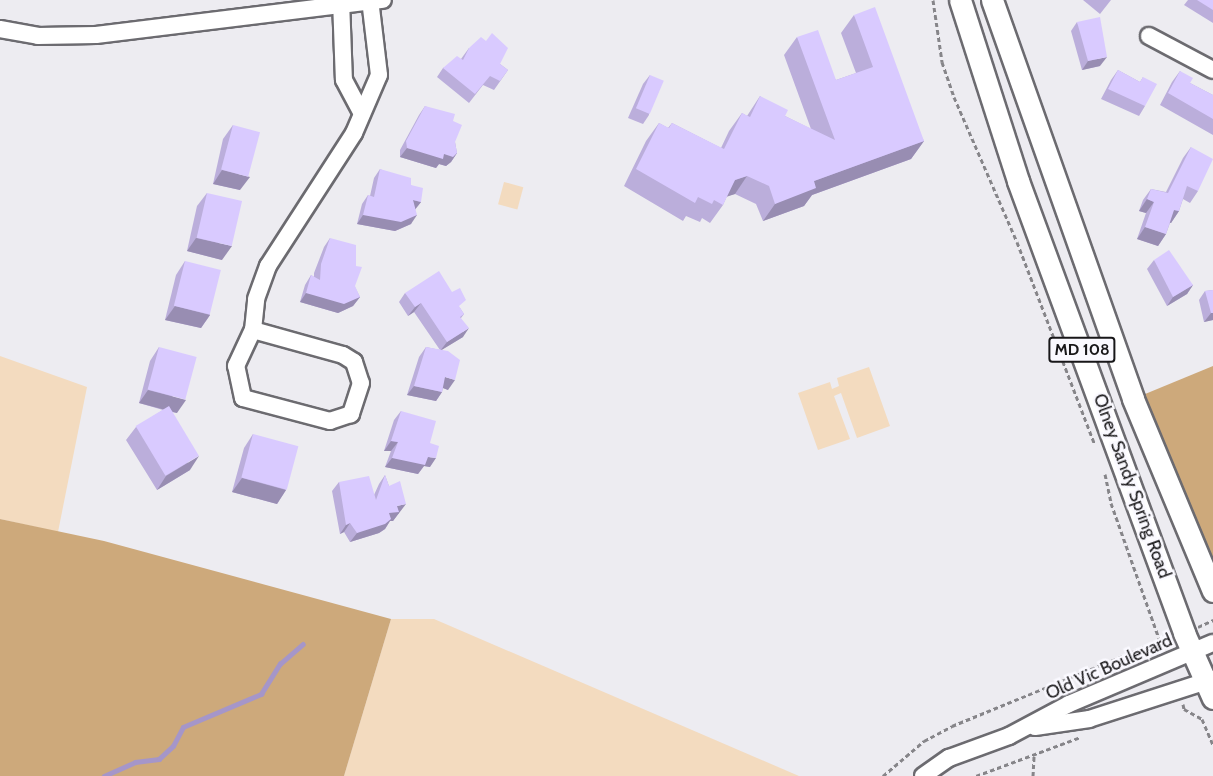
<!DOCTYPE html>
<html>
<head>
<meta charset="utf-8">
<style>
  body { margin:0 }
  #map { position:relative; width:1213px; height:776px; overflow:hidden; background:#edecf1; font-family:Cabin,sans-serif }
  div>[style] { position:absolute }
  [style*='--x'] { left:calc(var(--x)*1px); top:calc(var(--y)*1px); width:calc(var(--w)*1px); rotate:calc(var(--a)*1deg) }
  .green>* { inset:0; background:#f3dbbf; transform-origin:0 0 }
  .forest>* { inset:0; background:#cda97b }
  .stream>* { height:4.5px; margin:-2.25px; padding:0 2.25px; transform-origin:2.25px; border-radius:2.25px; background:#a596c9 }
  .path>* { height:3px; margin-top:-1.5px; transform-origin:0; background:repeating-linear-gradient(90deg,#868589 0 4.5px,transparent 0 7.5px) }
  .roads { filter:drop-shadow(2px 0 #6c6b70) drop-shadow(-2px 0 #6c6b70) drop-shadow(0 2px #6c6b70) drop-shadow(0 -2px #6c6b70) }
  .minor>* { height:16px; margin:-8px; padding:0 8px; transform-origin:8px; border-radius:8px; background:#fff }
  .major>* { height:21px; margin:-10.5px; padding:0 10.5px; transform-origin:10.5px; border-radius:10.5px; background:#fff }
  .wall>* { inset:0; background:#bbaedb }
  .shaded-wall>* { inset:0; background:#988db2 }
  .building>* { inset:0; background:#d9caff; transform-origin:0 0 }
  span { translate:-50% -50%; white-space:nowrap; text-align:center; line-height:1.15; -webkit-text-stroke:5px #faf9ff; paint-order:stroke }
  .shield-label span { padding:2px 4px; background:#faf9ff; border:2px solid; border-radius:4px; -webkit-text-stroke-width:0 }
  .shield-label { font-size:16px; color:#181719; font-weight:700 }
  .street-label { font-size:18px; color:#181719 }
</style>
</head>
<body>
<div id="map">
  <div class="green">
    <div style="left:504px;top:182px;width:20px;height:23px;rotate:15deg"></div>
    <div style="clip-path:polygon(0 356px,87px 387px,58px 532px,0 519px)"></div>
    <div style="clip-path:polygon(869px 367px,890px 426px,857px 438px,841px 393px,834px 396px,850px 439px,818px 450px,798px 393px,830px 382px,832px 389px,839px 386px,837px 378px)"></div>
    <div style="clip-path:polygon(391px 619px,434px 619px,799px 776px,344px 776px)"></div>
  </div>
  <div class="forest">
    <div style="clip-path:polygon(1213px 366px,1213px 591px,1133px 399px)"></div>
    <div style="clip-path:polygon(0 519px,104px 541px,391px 619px,344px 776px,0 776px)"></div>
  </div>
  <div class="stream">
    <div style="--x:104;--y:776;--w:34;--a:-24"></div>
    <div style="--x:135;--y:762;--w:24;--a:-7"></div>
    <div style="--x:159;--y:759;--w:19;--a:-43"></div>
    <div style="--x:173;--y:746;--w:21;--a:-62"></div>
    <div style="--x:183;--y:727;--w:85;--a:-22.9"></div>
    <div style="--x:261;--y:694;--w:36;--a:-58"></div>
    <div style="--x:280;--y:664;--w:30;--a:-41"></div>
  </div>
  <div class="path">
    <div style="--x:933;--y:0;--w:63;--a:81.7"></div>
    <div style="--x:942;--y:62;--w:37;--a:71"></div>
    <div style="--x:954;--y:97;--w:158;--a:66.5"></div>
    <div style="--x:1017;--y:242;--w:217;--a:69"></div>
    <div style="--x:1105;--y:474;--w:30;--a:78"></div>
    <div style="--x:1111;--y:503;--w:156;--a:70.5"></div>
    <div style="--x:1198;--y:627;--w:17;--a:-25"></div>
    <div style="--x:1183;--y:704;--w:5;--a:79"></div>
    <div style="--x:1184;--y:709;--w:21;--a:29"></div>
    <div style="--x:1202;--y:719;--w:28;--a:67"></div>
    <div style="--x:883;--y:776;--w:54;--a:-40.5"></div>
    <div style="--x:924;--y:741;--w:32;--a:-28"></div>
    <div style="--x:952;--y:726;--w:232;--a:-22.3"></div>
    <div style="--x:976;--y:776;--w:112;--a:-20.4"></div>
    <div style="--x:1033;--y:776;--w:22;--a:-87"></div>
  </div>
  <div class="roads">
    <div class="minor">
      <div style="--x:341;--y:0;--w:80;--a:87.9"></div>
      <div style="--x:344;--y:80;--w:38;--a:62"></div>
      <div style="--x:0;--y:29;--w:39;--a:10"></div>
      <div style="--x:38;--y:36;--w:58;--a:-1"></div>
      <div style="--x:96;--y:35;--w:289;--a:-7"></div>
      <div style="--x:1149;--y:36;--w:72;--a:28"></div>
      <div style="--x:253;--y:330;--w:93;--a:15.5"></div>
      <div style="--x:343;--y:355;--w:13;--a:32"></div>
      <div style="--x:354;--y:362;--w:22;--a:72"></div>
      <div style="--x:361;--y:383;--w:33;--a:108"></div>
      <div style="--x:351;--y:414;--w:22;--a:162"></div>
      <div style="--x:330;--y:421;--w:90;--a:-165.2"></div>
      <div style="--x:243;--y:398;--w:33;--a:-102"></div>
      <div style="--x:236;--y:366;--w:40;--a:-65"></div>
      <div style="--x:253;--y:330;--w:31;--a:-84"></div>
      <div style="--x:256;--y:299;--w:35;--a:-70"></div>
      <div style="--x:268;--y:266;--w:158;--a:-57.1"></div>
      <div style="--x:354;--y:133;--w:63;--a:-66.7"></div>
      <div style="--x:379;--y:75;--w:76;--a:-96.8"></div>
      <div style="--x:1035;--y:727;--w:55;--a:-8.4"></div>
      <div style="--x:1089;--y:719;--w:130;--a:-17.9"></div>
      <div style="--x:923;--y:776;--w:32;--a:-35"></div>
      <div style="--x:949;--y:758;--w:64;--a:-20.1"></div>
      <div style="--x:1009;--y:736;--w:68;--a:-28.1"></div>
      <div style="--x:1069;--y:704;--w:156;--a:-23"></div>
    </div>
    <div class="major">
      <div style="--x:960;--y:0;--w:190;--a:72.2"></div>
      <div style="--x:1018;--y:181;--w:482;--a:69.8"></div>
      <div style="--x:1184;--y:633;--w:71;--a:66"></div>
      <div style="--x:992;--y:0;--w:423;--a:70.5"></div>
      <div style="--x:1133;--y:399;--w:208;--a:67.4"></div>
    </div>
  </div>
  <div class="wall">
    <div style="clip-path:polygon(1083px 0,1111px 0,1100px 14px)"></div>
    <div style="clip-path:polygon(1188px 0,1213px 0,1213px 23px,1184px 5px)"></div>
    <div style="clip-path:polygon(854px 15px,924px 141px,911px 159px,812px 195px,804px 206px,763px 221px,756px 204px,735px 194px,727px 196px,723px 205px,710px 223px,702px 218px,700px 222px,686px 216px,683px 221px,624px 186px,646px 141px,659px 123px,668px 128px,672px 123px,721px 148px,729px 131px,742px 113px,747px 116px,760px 96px,785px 116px,811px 129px,784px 55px,797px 37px,836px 80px,856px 73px,841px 33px)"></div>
    <div style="clip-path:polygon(1077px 22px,1100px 66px,1082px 70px,1071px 31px)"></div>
    <div style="clip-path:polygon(469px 48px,500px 64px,508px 70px,494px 90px,483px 85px,469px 103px,437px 77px,443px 68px,461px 59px)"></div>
    <div style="clip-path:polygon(1118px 70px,1140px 82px,1143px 77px,1145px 106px,1139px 116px,1101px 99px,1111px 80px)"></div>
    <div style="clip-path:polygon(1180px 71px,1190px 83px,1213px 95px,1213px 135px,1160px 105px,1172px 82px)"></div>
    <div style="clip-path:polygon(650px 75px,649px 115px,643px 124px,628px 118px,643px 84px)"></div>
    <div style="clip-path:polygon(425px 106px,453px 121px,455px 142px,457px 153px,451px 162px,446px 166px,439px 164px,436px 168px,400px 157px,400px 150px,419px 115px)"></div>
    <div style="clip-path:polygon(233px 125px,240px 190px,213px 184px,223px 139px)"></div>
    <div style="clip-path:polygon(1191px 147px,1198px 191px,1190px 203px,1183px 199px,1179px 211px,1171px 223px,1170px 223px,1166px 234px,1158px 246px,1137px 239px,1146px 213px,1139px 211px,1143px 200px,1151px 189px,1166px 192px,1183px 158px)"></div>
    <div style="clip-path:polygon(380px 169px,411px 185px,421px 202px,415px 209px,411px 224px,395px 231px,357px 224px,362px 204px,368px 195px,370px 196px,374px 178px)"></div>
    <div style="clip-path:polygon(207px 193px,222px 260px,187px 251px,197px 206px)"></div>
    <div style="clip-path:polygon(330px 238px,360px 297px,353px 306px,338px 313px,300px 302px,305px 285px,311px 275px,314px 277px,314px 273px,324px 247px)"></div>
    <div style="clip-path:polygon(1154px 260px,1193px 285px,1187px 294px,1167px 306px,1147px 269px)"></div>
    <div style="clip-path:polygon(185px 261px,210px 315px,201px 328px,165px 320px,176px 275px)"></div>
    <div style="clip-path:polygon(1213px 290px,1213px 320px,1204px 322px,1199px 300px,1205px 291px)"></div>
    <div style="clip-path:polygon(405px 293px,460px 308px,464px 314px,461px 318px,463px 337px,441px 350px,448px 390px,443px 388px,442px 392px,436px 401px,407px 395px,419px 357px,426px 347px,440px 350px,414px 312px,408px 316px,399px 302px)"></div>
    <div style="clip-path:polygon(159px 347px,177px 413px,172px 412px,190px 470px,157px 490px,126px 440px,136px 427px,163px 410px,139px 403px,150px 361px)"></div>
    <div style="clip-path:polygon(401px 411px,430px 443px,430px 467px,424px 466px,418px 474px,385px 467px,391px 451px,384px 451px,394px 420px)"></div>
    <div style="clip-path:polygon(253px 434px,286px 490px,277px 504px,232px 492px,244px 448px)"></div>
    <div style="clip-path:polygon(385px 475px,399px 514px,398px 514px,393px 521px,390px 521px,385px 529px,379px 533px,350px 542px,344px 532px,340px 534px,332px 491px,339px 482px,374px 495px,379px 484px)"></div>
  </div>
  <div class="shaded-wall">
    <div style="clip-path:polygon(1107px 57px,1100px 66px,1082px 70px,1088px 61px)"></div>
    <div style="clip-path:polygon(924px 141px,911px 159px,812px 195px,804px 206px,763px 221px,775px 204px,814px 181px)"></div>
    <div style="clip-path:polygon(407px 148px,444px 154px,457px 153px,451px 162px,446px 166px,439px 164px,436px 168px,400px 157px)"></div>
    <div style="clip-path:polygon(222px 170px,250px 177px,240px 190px,213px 184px)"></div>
    <div style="clip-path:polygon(747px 176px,735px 194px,723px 198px,735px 180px)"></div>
    <div style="clip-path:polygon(1147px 199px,1154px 202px,1146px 213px,1139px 211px)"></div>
    <div style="clip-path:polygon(413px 200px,421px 202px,414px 211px)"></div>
    <div style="clip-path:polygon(1174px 210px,1179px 211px,1171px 223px,1166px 221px)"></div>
    <div style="clip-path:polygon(363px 215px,417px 215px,411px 224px,395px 231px,357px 224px)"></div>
    <div style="clip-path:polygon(1145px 227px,1166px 234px,1158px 246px,1137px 239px)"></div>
    <div style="clip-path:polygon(196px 238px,232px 246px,222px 260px,187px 251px)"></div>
    <div style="clip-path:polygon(1193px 285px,1187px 294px,1167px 306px,1173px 297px)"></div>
    <div style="clip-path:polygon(306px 293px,360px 297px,353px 306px,338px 313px,300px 302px)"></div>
    <div style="clip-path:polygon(421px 303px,414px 312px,408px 316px,415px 307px)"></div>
    <div style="clip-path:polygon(175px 306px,210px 315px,201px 328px,165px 320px)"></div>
    <div style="clip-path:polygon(1211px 313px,1213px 313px,1213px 320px,1204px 322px)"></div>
    <div style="clip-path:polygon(469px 328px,463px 337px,440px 351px,447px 342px)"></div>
    <div style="clip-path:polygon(445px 377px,455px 380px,448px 390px,438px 386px)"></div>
    <div style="clip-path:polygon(414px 386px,442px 392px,436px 401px,407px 395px)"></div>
    <div style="clip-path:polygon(148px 390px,186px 400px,177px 413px,139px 403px)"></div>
    <div style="clip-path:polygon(391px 441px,398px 442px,391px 451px,384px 451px)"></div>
    <div style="clip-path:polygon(199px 456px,190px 470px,157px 490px,166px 476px)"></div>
    <div style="clip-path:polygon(428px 457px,436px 458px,430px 467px,424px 466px,418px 474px,385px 467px,392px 458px)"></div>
    <div style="clip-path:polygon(242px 478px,286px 490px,277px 504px,232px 492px)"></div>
    <div style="clip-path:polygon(406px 504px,393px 521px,390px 521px,385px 529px,379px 533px,350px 542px,357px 533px,389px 513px,397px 506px)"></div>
    <div style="clip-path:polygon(350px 523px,344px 532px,340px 534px,346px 525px)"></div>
  </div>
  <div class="building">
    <div style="clip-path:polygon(1197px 0,1213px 0,1213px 10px)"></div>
    <div style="clip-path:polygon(875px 7px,924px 141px,814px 181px,816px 188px,775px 204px,769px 186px,747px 176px,735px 180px,723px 205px,714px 200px,712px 204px,698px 197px,695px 203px,636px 169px,659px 123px,669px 128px,672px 123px,724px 149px,742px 113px,750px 117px,760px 96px,788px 110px,785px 116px,835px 140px,797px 37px,818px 30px,836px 80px,873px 67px,854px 15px)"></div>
    <div style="clip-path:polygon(1100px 17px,1107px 57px,1088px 61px,1077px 22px)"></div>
    <div style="clip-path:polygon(492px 33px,508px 48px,500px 64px,508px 70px,500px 81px,490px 76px,475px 94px,443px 68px,457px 56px,463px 60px,469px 48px,481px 37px,486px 41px)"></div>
    <div style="clip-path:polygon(1118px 70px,1140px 82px,1143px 77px,1157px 84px,1145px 106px,1108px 89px)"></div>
    <div style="clip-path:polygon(1180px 71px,1193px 78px,1190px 83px,1213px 95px,1213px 119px,1168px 93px)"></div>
    <div style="left:650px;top:75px;width:15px;height:36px;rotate:23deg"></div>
    <div style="clip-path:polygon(425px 106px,455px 114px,453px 121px,462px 125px,455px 142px,457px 153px,453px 157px,444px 154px,443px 159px,407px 148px,406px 141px)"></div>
    <div style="left:233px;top:125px;width:28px;height:46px;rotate:15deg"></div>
    <div style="clip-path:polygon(1191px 147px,1213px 159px,1198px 191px,1187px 186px,1179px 211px,1174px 210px,1166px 234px,1145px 227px,1154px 202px,1147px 199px,1151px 189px,1168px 193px)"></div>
    <div style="clip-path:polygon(380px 169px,411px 178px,411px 185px,423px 188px,421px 202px,413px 200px,417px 215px,401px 222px,363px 215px,368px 195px,374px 197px)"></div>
    <div style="left:207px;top:193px;width:36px;height:46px;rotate:13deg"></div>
    <div style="clip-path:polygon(330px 238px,356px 245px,356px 266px,362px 267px,355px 286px,360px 297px,344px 304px,306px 293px,311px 275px,320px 280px,321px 264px)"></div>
    <div style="clip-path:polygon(1169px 250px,1193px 285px,1173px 297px,1154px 260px)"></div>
    <div style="left:185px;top:261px;width:37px;height:46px;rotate:14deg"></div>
    <div style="clip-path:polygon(439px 271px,452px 292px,460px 288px,466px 300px,459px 306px,464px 314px,460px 317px,469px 328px,447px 342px,421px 303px,415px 307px,405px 293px)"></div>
    <div style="clip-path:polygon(1213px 290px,1213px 313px,1211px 313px,1205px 291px)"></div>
    <div style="left:159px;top:347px;width:39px;height:44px;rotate:15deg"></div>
    <div style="clip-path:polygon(426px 347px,448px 351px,460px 360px,455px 380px,445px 377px,442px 392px,414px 386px)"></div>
    <div style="left:169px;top:406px;width:58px;height:39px;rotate:59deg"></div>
    <div style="clip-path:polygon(401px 411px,436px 421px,430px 443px,439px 446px,436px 458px,428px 457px,425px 465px,392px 458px,398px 442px,391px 441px)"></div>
    <div style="left:253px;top:434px;width:47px;height:45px;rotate:15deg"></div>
    <div style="clip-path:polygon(385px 475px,389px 486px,400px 481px,406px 504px,397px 506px,399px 512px,389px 513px,391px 519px,385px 524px,357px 533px,350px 523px,346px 525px,339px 482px,369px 476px,376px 500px)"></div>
  </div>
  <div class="shield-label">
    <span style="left:1082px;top:350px">MD 108</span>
  </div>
  <div class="street-label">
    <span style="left:1132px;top:486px;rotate:70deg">Olney Sandy Spring Road</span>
    <span style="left:1109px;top:667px;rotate:-24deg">Old Vic Boulevard</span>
  </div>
</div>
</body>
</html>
